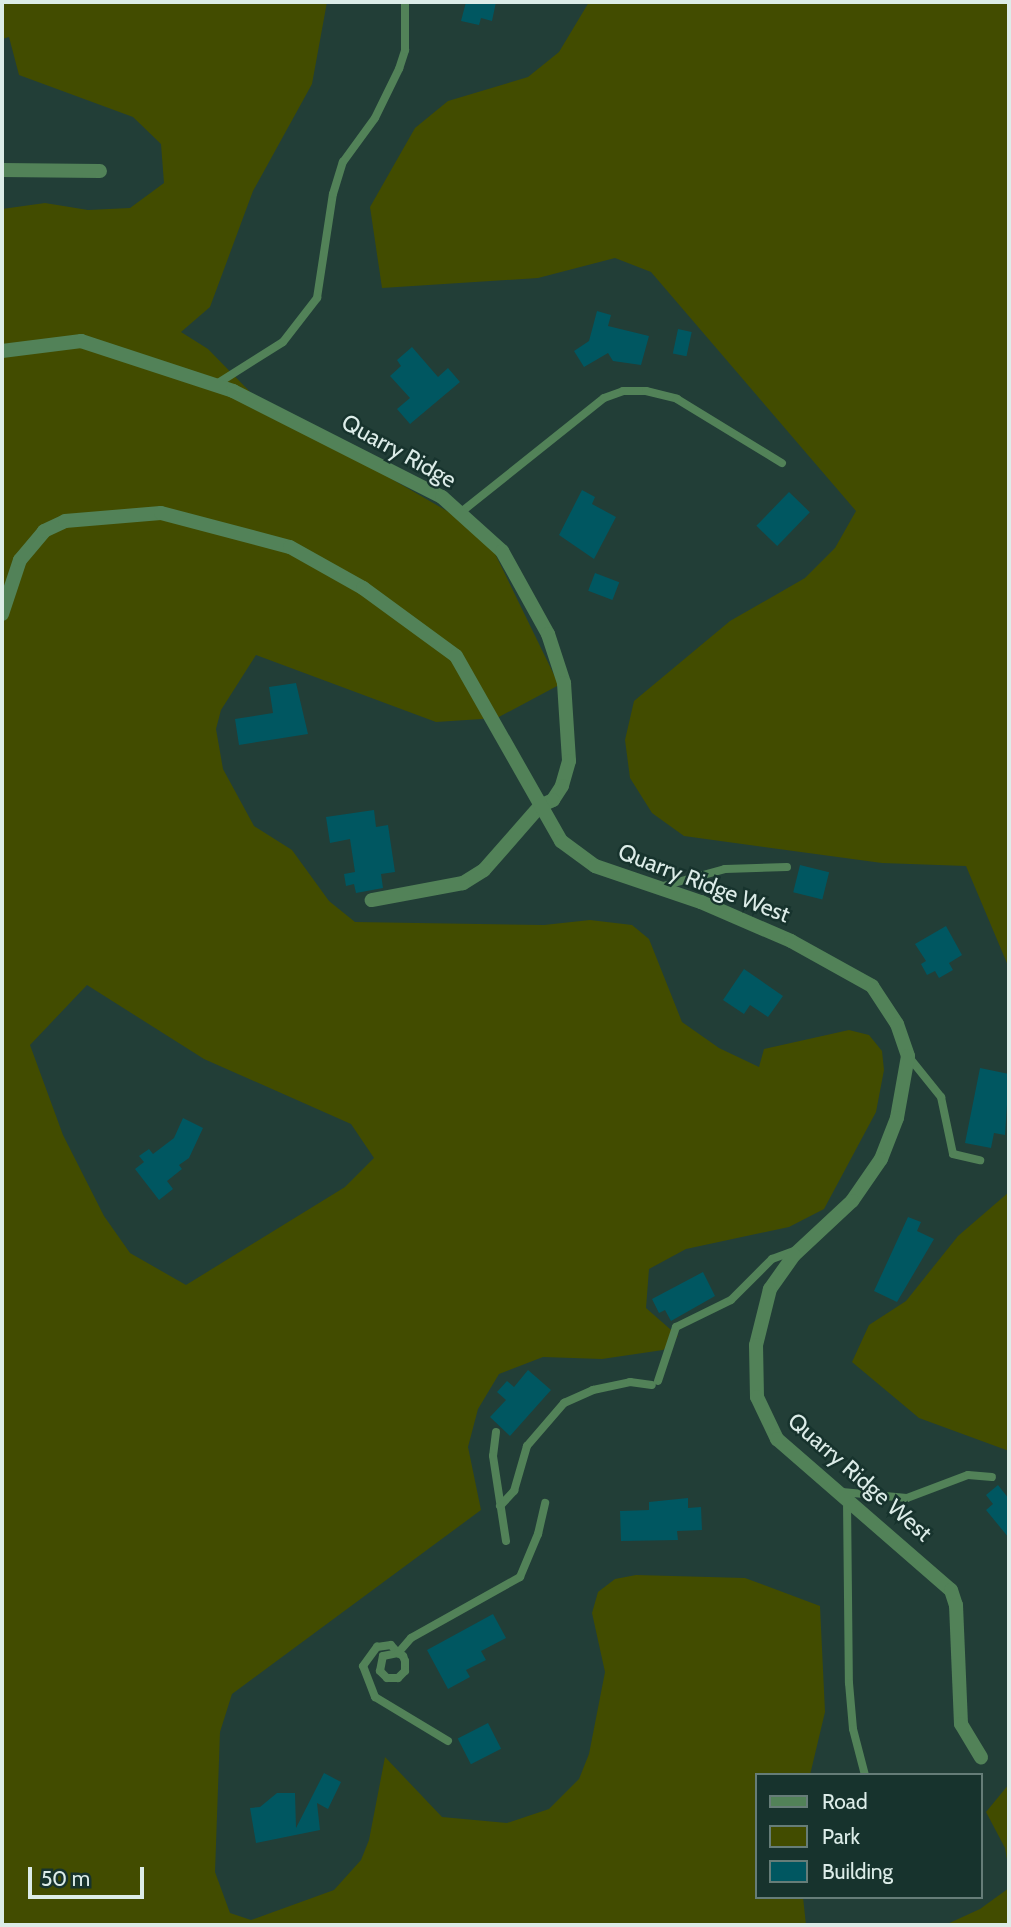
<!DOCTYPE html>
<html>
<head>
<meta charset="utf-8">
<style>
  body { margin:0 }
  #map { position:relative; width:1011px; height:1927px; overflow:hidden; background:#223e37; font-family:Cabin,sans-serif }
  div>[style] { position:absolute }
  [style*='--x'] { left:calc(var(--x)*1px); top:calc(var(--y)*1px); width:calc(var(--w)*1px); rotate:calc(var(--a)*1deg) }
  .green>* { inset:0; background:#424c00 }
  .building>* { inset:0; background:#005761; transform-origin:0 0 }
  .service>* { height:8px; margin:-4px; padding:0 4px; transform-origin:4px; border-radius:4px; background:#528258 }
  .minor>* { height:14px; margin:-7px; padding:0 7px; transform-origin:7px; border-radius:7px; background:#528258 }
  span { translate:-50% -50%; white-space:nowrap; text-align:center; line-height:1.15; -webkit-text-stroke:5px #17332d; paint-order:stroke }
  .street-label { font-size:23px; color:#dcece8 }
  .frame { position:absolute; inset:0; border:4px solid #dcece8; pointer-events:none }
  .legend { position:absolute; left:755px; top:1773px; width:228px; height:126px; box-sizing:border-box; background:#17332d; border:2px solid #667d78; margin:0; padding:9px 12px; list-style:none; font-size:21px; color:#dcece8 }
  .legend li { display:flex; align-items:center; gap:14px; height:35px }
  .legend b { width:35px; border:2px solid #667d78 }
  .scale { position:absolute; left:28px; top:1867px; width:116px; height:32px; box-sizing:border-box; border:4px solid #dcece8; border-top:0; padding-left:9px; font-size:21px; line-height:24px; white-space:nowrap; color:#dcece8; -webkit-text-stroke:5px #17332d; paint-order:stroke }
</style>
</head>
<body>
<div id="map">
  <div class="green">
    <div style="clip-path:polygon(evenodd,2px 2px,327px 2px,312px 84px,253px 191px,210px 307px,181px 332px,208px 349px,262px 404px,485px 533px,559px 685px,497px 718px,436px 722px,256px 655px,221px 710px,216px 729px,223px 769px,254px 826px,292px 850px,329px 901px,355px 922px,544px 925px,590px 920px,632px 925px,649px 939px,682px 1022px,719px 1048px,759px 1067px,764px 1049px,849px 1030px,869px 1035px,882px 1051px,884px 1070px,876px 1112px,824px 1209px,789px 1227px,686px 1249px,649px 1269px,646px 1308px,678px 1336px,663px 1350px,602px 1359px,543px 1357px,499px 1374px,478px 1409px,468px 1447px,481px 1510px,232px 1694px,220px 1732px,215px 1872px,230px 1913px,251px 1920px,334px 1890px,361px 1860px,369px 1840px,385px 1757px,442px 1817px,507px 1823px,549px 1809px,579px 1779px,589px 1754px,605px 1672px,592px 1613px,598px 1592px,615px 1579px,636px 1575px,745px 1578px,820px 1606px,825px 1712px,810px 1775px,757px 1775px,757px 1897px,803px 1897px,806px 1925px,2px 1925px,2px 209px,45px 203px,88px 210px,130px 208px,164px 183px,161px 144px,133px 117px,19px 75px,9px 37px,2px 39px,2px 2px,87px 985px,204px 1059px,351px 1124px,374px 1158px,345px 1187px,186px 1285px,130px 1253px,104px 1216px,63px 1135px,30px 1045px,87px 985px)"></div>
    <div style="clip-path:polygon(589px 2px,1009px 2px,1009px 968px,966px 866px,882px 863px,684px 836px,652px 813px,630px 778px,625px 740px,634px 701px,730px 621px,805px 578px,835px 548px,856px 511px,651px 272px,615px 258px,538px 278px,382px 288px,370px 207px,415px 128px,448px 101px,528px 77px,559px 52px)"></div>
    <div style="clip-path:polygon(1009px 1192px,1009px 1451px,919px 1418px,852px 1362px,869px 1325px,906px 1301px,958px 1236px)"></div>
    <div style="clip-path:polygon(1009px 1784px,1009px 1871px,1005px 1848px,986px 1812px)"></div>
    <div style="clip-path:polygon(1009px 1888px,1009px 1925px,945px 1925px,980px 1909px)"></div>
  </div>
  <div class="building">
    <div style="clip-path:polygon(466px 2px,496px 2px,492px 21px,481px 18px,479px 25px,461px 21px)"></div>
    <div style="clip-path:polygon(597px 311px,611px 315px,608px 326px,649px 336px,641px 365px,613px 361px,608px 353px,584px 367px,574px 351px,589px 341px)"></div>
    <div style="left:678px;top:329px;width:14px;height:25px;rotate:12deg"></div>
    <div style="clip-path:polygon(412px 347px,438px 377px,448px 368px,460px 382px,410px 424px,397px 409px,410px 398px,390px 376px,401px 366px,397px 360px)"></div>
    <div style="clip-path:polygon(582px 490px,595px 497px,592px 504px,616px 517px,594px 559px,559px 535px)"></div>
    <div style="left:789px;top:492px;width:29px;height:47px;rotate:44deg"></div>
    <div style="left:595px;top:573px;width:26px;height:19px;rotate:21deg"></div>
    <div style="clip-path:polygon(296px 683px,308px 734px,239px 745px,235px 719px,273px 713px,269px 687px)"></div>
    <div style="clip-path:polygon(374px 810px,376px 827px,388px 825px,395px 872px,381px 874px,383px 888px,356px 893px,354px 884px,346px 886px,344px 874px,355px 872px,350px 839px,330px 843px,326px 817px)"></div>
    <div style="left:800px;top:865px;width:30px;height:28px;rotate:14deg"></div>
    <div style="clip-path:polygon(946px 926px,962px 955px,949px 963px,953px 970px,939px 978px,935px 971px,927px 975px,921px 964px,926px 961px,915px 944px)"></div>
    <div style="clip-path:polygon(744px 969px,783px 996px,768px 1017px,750px 1005px,744px 1014px,723px 1000px)"></div>
    <div style="clip-path:polygon(980px 1068px,1009px 1074px,1005px 1135px,994px 1133px,991px 1148px,965px 1143px)"></div>
    <div style="clip-path:polygon(183px 1118px,203px 1128px,189px 1158px,179px 1165px,182px 1169px,167px 1181px,173px 1189px,159px 1200px,135px 1169px,144px 1162px,139px 1156px,149px 1149px,153px 1154px,174px 1138px)"></div>
    <div style="clip-path:polygon(908px 1217px,921px 1222px,917px 1231px,934px 1239px,897px 1302px,874px 1291px)"></div>
    <div style="clip-path:polygon(703px 1272px,715px 1296px,671px 1321px,665px 1310px,659px 1313px,652px 1299px)"></div>
    <div style="clip-path:polygon(528px 1370px,551px 1390px,510px 1436px,490px 1417px,506px 1400px,497px 1392px,507px 1381px,514px 1387px)"></div>
    <div style="clip-path:polygon(998px 1485px,1009px 1499px,1009px 1538px,986px 1510px,993px 1504px,986px 1495px)"></div>
    <div style="clip-path:polygon(688px 1498px,688px 1508px,701px 1507px,702px 1530px,677px 1531px,678px 1540px,621px 1541px,620px 1511px,649px 1510px,649px 1502px)"></div>
    <div style="clip-path:polygon(493px 1614px,506px 1638px,481px 1651px,486px 1660px,466px 1670px,470px 1677px,448px 1689px,427px 1650px)"></div>
    <div style="left:488px;top:1723px;width:29px;height:34px;rotate:63deg"></div>
    <div style="clip-path:polygon(324px 1773px,341px 1782px,328px 1809px,317px 1803px,320px 1830px,256px 1843px,250px 1808px,260px 1807px,277px 1793px,295px 1793px,296px 1828px)"></div>
  </div>
  <div class="service">
    <div style="--x:215;--y:385;--w:80;--a:-32.3"></div>
    <div style="--x:283;--y:342;--w:56;--a:-52.3"></div>
    <div style="--x:317;--y:298;--w:105;--a:-81.3"></div>
    <div style="--x:333;--y:194;--w:34;--a:-73"></div>
    <div style="--x:343;--y:162;--w:54;--a:-54"></div>
    <div style="--x:375;--y:118;--w:55;--a:-63.9"></div>
    <div style="--x:399;--y:69;--w:20;--a:-72"></div>
    <div style="--x:405;--y:50;--w:48;--a:-90"></div>
    <div style="--x:460;--y:513;--w:184;--a:-38.6"></div>
    <div style="--x:604;--y:398;--w:20;--a:-20"></div>
    <div style="--x:623;--y:391;--w:23;--a:0"></div>
    <div style="--x:646;--y:391;--w:32;--a:14"></div>
    <div style="--x:677;--y:399;--w:123;--a:31.4"></div>
    <div style="--x:663;--y:886;--w:64;--a:-15.3"></div>
    <div style="--x:725;--y:869;--w:62;--a:-1.8"></div>
    <div style="--x:908;--y:1056;--w:53;--a:51.2"></div>
    <div style="--x:941;--y:1097;--w:58;--a:78.1"></div>
    <div style="--x:953;--y:1154;--w:28;--a:13"></div>
    <div style="--x:658;--y:1381;--w:57;--a:-71.6"></div>
    <div style="--x:676;--y:1327;--w:61;--a:-26.1"></div>
    <div style="--x:731;--y:1300;--w:58;--a:-45"></div>
    <div style="--x:772;--y:1259;--w:29;--a:-20"></div>
    <div style="--x:496;--y:1432;--w:24;--a:97"></div>
    <div style="--x:493;--y:1456;--w:86;--a:81.3"></div>
    <div style="--x:842;--y:1492;--w:65;--a:5.3"></div>
    <div style="--x:907;--y:1498;--w:65;--a:-20.7"></div>
    <div style="--x:968;--y:1475;--w:24;--a:5"></div>
    <div style="--x:847;--y:1501;--w:182;--a:89.4"></div>
    <div style="--x:849;--y:1683;--w:46;--a:85"></div>
    <div style="--x:853;--y:1729;--w:48;--a:75.4"></div>
    <div style="--x:500;--y:1506;--w:21;--a:-47"></div>
    <div style="--x:514;--y:1491;--w:47;--a:-73.9"></div>
    <div style="--x:527;--y:1446;--w:57;--a:-49.3"></div>
    <div style="--x:564;--y:1403;--w:32;--a:-24"></div>
    <div style="--x:593;--y:1390;--w:38;--a:-12"></div>
    <div style="--x:630;--y:1382;--w:22;--a:8"></div>
    <div style="--x:448;--y:1741;--w:85;--a:-148.9"></div>
    <div style="--x:375;--y:1697;--w:33;--a:-111"></div>
    <div style="--x:363;--y:1666;--w:24;--a:-54"></div>
    <div style="--x:377;--y:1647;--w:14;--a:-8"></div>
    <div style="--x:391;--y:1645;--w:11;--a:49"></div>
    <div style="--x:398;--y:1653;--w:6;--a:31"></div>
    <div style="--x:403;--y:1656;--w:5;--a:68"></div>
    <div style="--x:405;--y:1661;--w:10;--a:90"></div>
    <div style="--x:405;--y:1671;--w:10;--a:135"></div>
    <div style="--x:398;--y:1678;--w:11;--a:180"></div>
    <div style="--x:387;--y:1678;--w:10;--a:-135"></div>
    <div style="--x:380;--y:1671;--w:15;--a:-79"></div>
    <div style="--x:383;--y:1656;--w:15;--a:-11"></div>
    <div style="--x:398;--y:1653;--w:20;--a:-49"></div>
    <div style="--x:411;--y:1638;--w:125;--a:-29.2"></div>
    <div style="--x:520;--y:1577;--w:47;--a:-67.3"></div>
    <div style="--x:538;--y:1534;--w:32;--a:-77"></div>
  </div>
  <div class="minor">
    <div style="--x:2;--y:170;--w:98;--a:0.6"></div>
    <div style="--x:2;--y:351;--w:80;--a:-7.2"></div>
    <div style="--x:81;--y:341;--w:160;--a:18.2"></div>
    <div style="--x:233;--y:391;--w:234;--a:26.9"></div>
    <div style="--x:442;--y:497;--w:81;--a:42"></div>
    <div style="--x:502;--y:551;--w:95;--a:61"></div>
    <div style="--x:548;--y:634;--w:52;--a:71.9"></div>
    <div style="--x:564;--y:683;--w:78;--a:86.3"></div>
    <div style="--x:569;--y:761;--w:26;--a:106"></div>
    <div style="--x:562;--y:786;--w:17;--a:123"></div>
    <div style="--x:553;--y:800;--w:14;--a:155"></div>
    <div style="--x:540;--y:806;--w:85;--a:131.2"></div>
    <div style="--x:484;--y:870;--w:25;--a:148"></div>
    <div style="--x:463;--y:883;--w:93;--a:169.4"></div>
    <div style="--x:2;--y:614;--w:57;--a:-71.6"></div>
    <div style="--x:20;--y:560;--w:38;--a:-50"></div>
    <div style="--x:44;--y:531;--w:23;--a:-25"></div>
    <div style="--x:65;--y:521;--w:96;--a:-4.8"></div>
    <div style="--x:161;--y:513;--w:133;--a:14.8"></div>
    <div style="--x:290;--y:547;--w:84;--a:29.3"></div>
    <div style="--x:363;--y:588;--w:115;--a:36.2"></div>
    <div style="--x:456;--y:656;--w:213;--a:60.4"></div>
    <div style="--x:561;--y:841;--w:42;--a:36.3"></div>
    <div style="--x:595;--y:866;--w:112;--a:18.8"></div>
    <div style="--x:701;--y:902;--w:98;--a:23.4"></div>
    <div style="--x:791;--y:941;--w:93;--a:29.1"></div>
    <div style="--x:872;--y:986;--w:45;--a:56.7"></div>
    <div style="--x:897;--y:1024;--w:34;--a:71"></div>
    <div style="--x:908;--y:1056;--w:63;--a:100.1"></div>
    <div style="--x:897;--y:1118;--w:44;--a:111.3"></div>
    <div style="--x:881;--y:1159;--w:51;--a:124.6"></div>
    <div style="--x:852;--y:1201;--w:79;--a:137"></div>
    <div style="--x:794;--y:1255;--w:42;--a:125.2"></div>
    <div style="--x:770;--y:1289;--w:58;--a:104"></div>
    <div style="--x:756;--y:1345;--w:52;--a:88.9"></div>
    <div style="--x:757;--y:1397;--w:47;--a:64.5"></div>
    <div style="--x:777;--y:1439;--w:230;--a:41"></div>
    <div style="--x:951;--y:1590;--w:16;--a:72"></div>
    <div style="--x:956;--y:1605;--w:119;--a:87.6"></div>
    <div style="--x:961;--y:1724;--w:39;--a:59"></div>
  </div>
  <div class="street-label">
    <span style="left:399px;top:451px;rotate:29deg">Quarry Ridge</span>
    <span style="left:704px;top:883px;rotate:21deg">Quarry Ridge West</span>
    <span style="left:860px;top:1477px;rotate:41deg">Quarry Ridge West</span>
  </div>
  <div class="frame"></div>
  <ul class="legend">
  <li><b style="height:9px;background:#528258"></b>Road</li>
  <li><b style="height:19px;background:#424c00"></b>Park</li>
  <li><b style="height:19px;background:#005761"></b>Building</li>
  </ul>
  <div class="scale">50 m</div>
</div>
</body>
</html>
